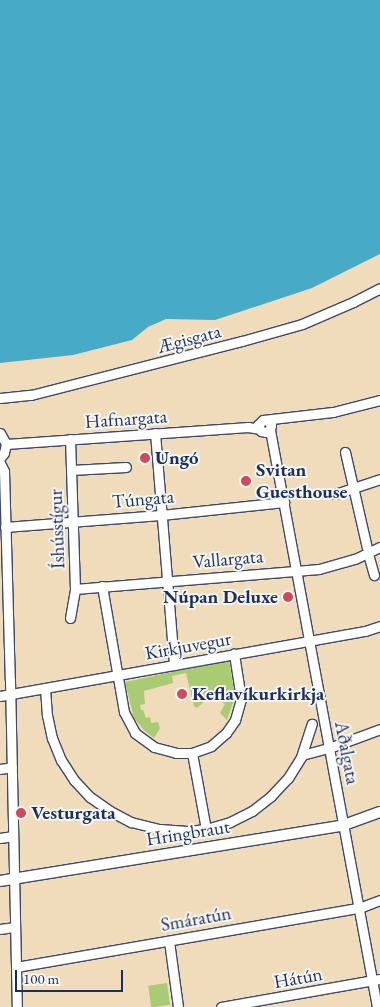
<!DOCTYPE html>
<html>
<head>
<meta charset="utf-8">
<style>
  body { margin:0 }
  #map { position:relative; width:380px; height:1007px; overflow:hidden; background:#f0dcba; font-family:"EB Garamond",serif }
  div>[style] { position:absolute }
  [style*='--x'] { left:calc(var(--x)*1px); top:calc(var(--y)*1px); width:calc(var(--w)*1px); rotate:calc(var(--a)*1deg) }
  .green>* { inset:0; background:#a9cb74; transform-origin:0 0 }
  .water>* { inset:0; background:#47abc7 }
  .roads { filter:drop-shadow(1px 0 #3b496c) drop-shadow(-1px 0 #3b496c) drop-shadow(0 1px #3b496c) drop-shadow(0 -1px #3b496c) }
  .minor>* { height:9px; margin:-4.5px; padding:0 4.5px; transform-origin:4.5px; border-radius:4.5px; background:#fff }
  .major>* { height:10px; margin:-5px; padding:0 5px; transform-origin:5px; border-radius:5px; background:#fff }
  .dots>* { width:14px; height:14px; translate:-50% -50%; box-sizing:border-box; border:2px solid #f6f6f2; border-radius:50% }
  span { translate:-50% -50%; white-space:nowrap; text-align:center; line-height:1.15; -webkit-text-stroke:4px #f6f6f2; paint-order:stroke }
  .street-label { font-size:19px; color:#1b2f5e }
  .poi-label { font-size:19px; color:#1b2f5e; font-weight:700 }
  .left { translate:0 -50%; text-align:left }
  .right { translate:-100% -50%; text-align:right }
  .scale { position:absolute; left:15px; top:970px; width:108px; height:22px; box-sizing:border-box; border:2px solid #1b2f5e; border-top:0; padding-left:6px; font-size:15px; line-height:18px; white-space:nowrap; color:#1b2f5e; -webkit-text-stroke:4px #f6f6f2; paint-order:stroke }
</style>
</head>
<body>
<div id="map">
  <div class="green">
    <div style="clip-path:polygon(229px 660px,235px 697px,227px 720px,220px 713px,225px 704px,218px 700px,206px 700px,197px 708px,194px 706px,186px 673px,172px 676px,173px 683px,144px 691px,145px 704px,140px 705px,141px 710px,143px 710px,146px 718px,150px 717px,151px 723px,158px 722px,160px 728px,154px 738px,145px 731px,134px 718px,125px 682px)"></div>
    <div style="left:167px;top:983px;width:22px;height:19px;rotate:82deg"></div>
  </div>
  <div class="water">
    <div style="clip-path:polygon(0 0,380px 0,380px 254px,312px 288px,215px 320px,166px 319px,148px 327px,132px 340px,73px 355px,0 363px)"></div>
  </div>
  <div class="roads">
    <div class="minor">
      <div style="--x:0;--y:398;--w:31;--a:-6"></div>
      <div style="--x:31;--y:395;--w:218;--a:-14.4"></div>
      <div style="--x:242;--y:341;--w:62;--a:-15.8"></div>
      <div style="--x:302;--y:324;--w:56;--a:-23.3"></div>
      <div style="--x:353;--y:302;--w:30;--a:-27"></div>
      <div style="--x:268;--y:421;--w:5;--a:53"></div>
      <div style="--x:271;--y:425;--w:5;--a:101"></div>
      <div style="--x:270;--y:430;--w:5;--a:158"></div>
      <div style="--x:265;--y:432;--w:4;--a:-166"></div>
      <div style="--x:261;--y:431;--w:7;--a:-117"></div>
      <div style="--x:258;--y:425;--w:7;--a:-45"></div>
      <div style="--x:263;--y:420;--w:70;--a:-6.5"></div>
      <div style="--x:333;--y:412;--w:49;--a:-14.3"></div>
      <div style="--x:270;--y:430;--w:587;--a:79.49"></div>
      <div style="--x:0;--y:433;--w:13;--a:61"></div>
      <div style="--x:6;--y:444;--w:9;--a:103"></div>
      <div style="--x:4;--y:453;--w:6;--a:129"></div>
      <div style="--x:155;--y:433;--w:233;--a:85.3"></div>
      <div style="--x:6;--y:444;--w:243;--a:-4"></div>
      <div style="--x:248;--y:427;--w:11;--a:10"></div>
      <div style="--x:345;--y:452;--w:98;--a:77.1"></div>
      <div style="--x:0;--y:463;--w:9;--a:63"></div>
      <div style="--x:4;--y:471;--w:209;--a:88.4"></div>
      <div style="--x:10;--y:680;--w:327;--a:88.8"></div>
      <div style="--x:71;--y:470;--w:55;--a:-3.1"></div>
      <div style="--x:335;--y:494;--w:47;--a:-18.4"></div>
      <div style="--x:5;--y:527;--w:156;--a:-4.4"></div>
      <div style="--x:161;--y:515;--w:124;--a:-6"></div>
      <div style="--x:368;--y:554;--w:22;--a:74"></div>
      <div style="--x:102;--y:586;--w:128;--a:80.1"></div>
      <div style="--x:124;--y:712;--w:24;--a:62"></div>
      <div style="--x:135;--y:733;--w:24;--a:36"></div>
      <div style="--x:154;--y:747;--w:23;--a:15"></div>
      <div style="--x:176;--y:753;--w:16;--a:0"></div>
      <div style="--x:192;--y:753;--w:20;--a:-20"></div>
      <div style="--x:211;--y:746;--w:20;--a:-41"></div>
      <div style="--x:226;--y:733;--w:16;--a:-55"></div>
      <div style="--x:235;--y:720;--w:22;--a:-74"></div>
      <div style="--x:241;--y:699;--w:46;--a:-98.8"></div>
      <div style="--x:75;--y:589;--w:245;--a:-4.7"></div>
      <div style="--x:319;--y:569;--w:37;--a:-16"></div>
      <div style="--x:355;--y:559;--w:28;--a:-26"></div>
      <div style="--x:70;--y:618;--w:29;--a:-80"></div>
      <div style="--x:75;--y:589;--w:150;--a:-91.9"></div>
      <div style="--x:45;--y:688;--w:27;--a:86"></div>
      <div style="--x:47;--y:715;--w:24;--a:78"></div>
      <div style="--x:52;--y:738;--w:24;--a:68"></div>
      <div style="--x:61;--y:760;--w:24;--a:57"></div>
      <div style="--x:74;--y:780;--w:23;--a:47"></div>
      <div style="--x:90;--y:797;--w:24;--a:35"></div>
      <div style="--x:110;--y:811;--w:24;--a:28"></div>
      <div style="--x:131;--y:822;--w:30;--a:14"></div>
      <div style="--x:160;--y:829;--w:27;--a:4"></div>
      <div style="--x:187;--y:831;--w:19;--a:-6"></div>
      <div style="--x:206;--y:829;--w:25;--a:-16"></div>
      <div style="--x:230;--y:822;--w:25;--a:-27"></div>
      <div style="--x:252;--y:811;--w:24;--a:-38"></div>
      <div style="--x:271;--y:796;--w:25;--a:-47"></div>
      <div style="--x:288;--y:778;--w:25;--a:-58"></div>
      <div style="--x:301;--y:757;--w:35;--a:-72"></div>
      <div style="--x:0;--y:696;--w:371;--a:-10.1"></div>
      <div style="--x:365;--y:631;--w:16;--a:-18"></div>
      <div style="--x:192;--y:753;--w:77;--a:79.6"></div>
      <div style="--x:302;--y:755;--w:28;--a:-15"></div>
      <div style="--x:329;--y:748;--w:54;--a:-20.4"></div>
      <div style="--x:0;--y:769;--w:12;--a:-9"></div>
      <div style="--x:0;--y:838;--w:13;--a:-9"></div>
      <div style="--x:0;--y:929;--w:15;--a:-8"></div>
      <div style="--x:169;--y:941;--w:67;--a:82.2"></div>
      <div style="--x:16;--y:967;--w:348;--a:-9.8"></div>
      <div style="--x:359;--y:908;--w:22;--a:-21"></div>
      <div style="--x:221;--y:1007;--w:161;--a:-10"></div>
    </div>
    <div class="major">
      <div style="--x:0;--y:881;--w:349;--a:-9.2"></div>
      <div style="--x:344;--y:825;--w:38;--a:-20"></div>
    </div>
  </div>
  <div class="dots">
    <div style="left:145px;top:458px;background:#d1495b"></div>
    <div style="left:246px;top:481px;background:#d1495b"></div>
    <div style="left:288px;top:597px;background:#d1495b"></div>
    <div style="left:182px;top:694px;background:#d1495b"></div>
    <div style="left:21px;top:813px;background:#d1495b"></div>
  </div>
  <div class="street-label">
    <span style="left:189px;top:339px;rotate:-15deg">Ægisgata</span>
    <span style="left:126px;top:419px;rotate:-4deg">Hafnargata</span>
    <span style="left:143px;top:499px;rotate:-5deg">Túngata</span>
    <span style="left:57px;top:529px;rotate:-92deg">Íshússtígur</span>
    <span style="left:228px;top:559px;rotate:-5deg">Vallargata</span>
    <span style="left:188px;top:646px;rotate:-10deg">Kirkjuvegur</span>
    <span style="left:347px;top:753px;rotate:79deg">Aðalgata</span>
    <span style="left:188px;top:833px;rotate:-9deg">Hringbraut</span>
    <span style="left:196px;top:919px;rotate:-10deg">Smáratún</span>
    <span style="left:298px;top:978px;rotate:-10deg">Hátún</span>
  </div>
  <div class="poi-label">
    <span class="left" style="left:155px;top:458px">Ungó</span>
    <span class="left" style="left:256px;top:481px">Svitan<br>Guesthouse</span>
    <span class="right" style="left:278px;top:597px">Núpan Deluxe</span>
    <span class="left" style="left:192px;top:694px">Keflavíkurkirkja</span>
    <span class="left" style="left:31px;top:813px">Vesturgata</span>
  </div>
  <div class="scale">100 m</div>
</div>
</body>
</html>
